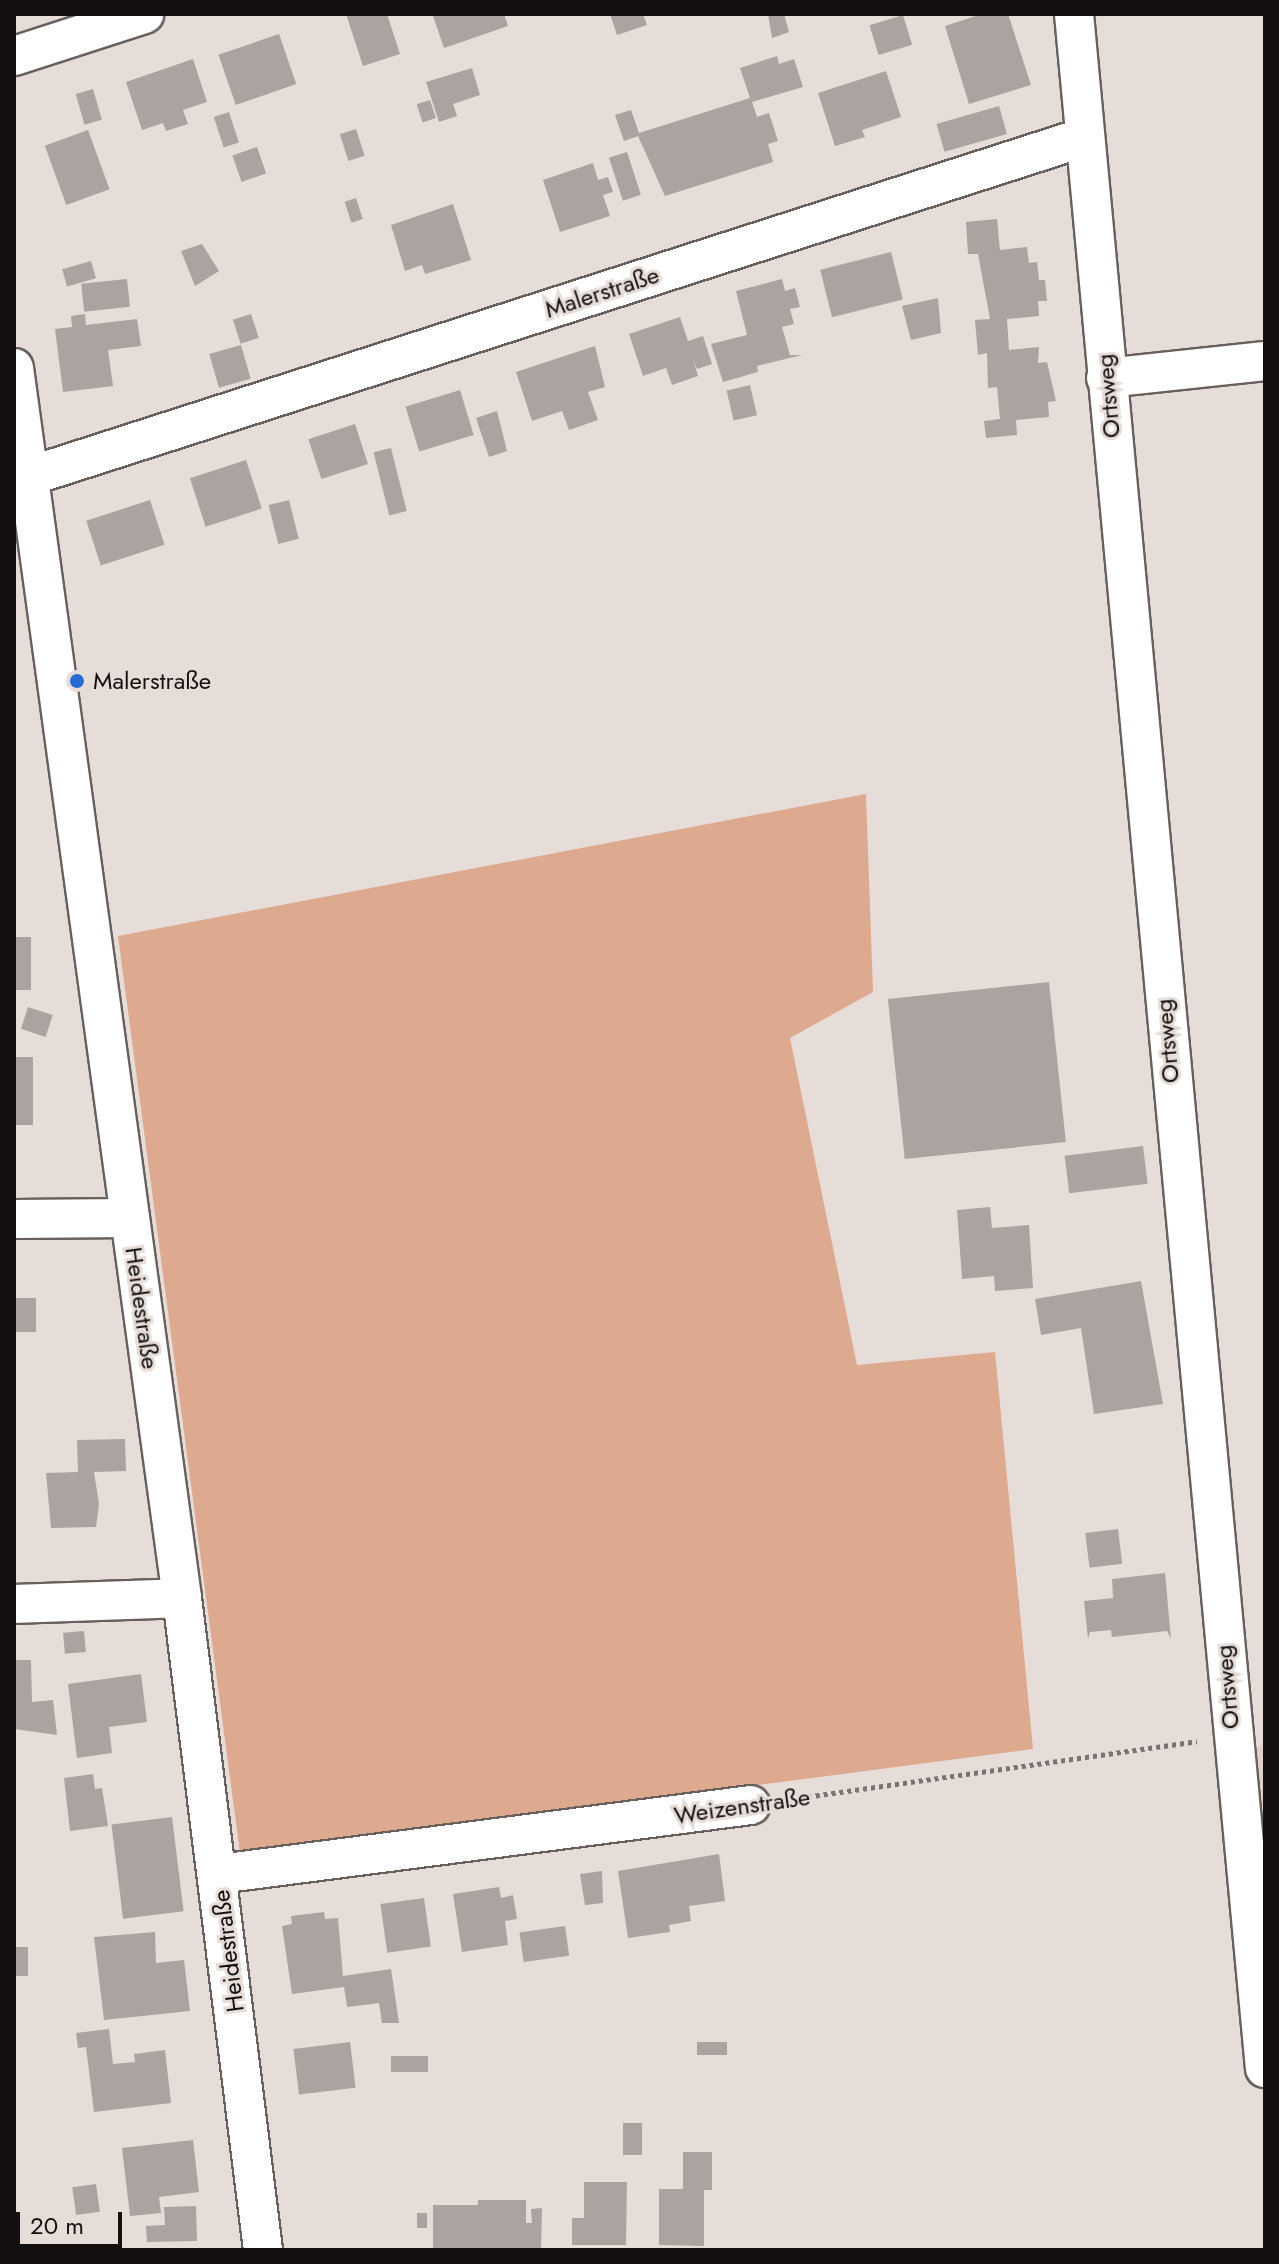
<!DOCTYPE html>
<html>
<head>
<meta charset="utf-8">
<style>
  body { margin:0 }
  #map { position:relative; width:1279px; height:2264px; overflow:hidden; background:#e6ddd9; font-family:Jost,sans-serif }
  div>[style] { position:absolute }
  [style*='--x'] { left:calc(var(--x)*1px); top:calc(var(--y)*1px); width:calc(var(--w)*1px); rotate:calc(var(--a)*1deg) }
  .built>* { inset:0; background:#e1d1c9 }
  .green>* { inset:0; background:#dda98f }
  .building>* { inset:0; background:#aaa39f; transform-origin:0 0 }
  .path>* { height:5px; margin-top:-2.5px; transform-origin:0; background:repeating-linear-gradient(90deg,#797371 0 4px,transparent 0 8px) }
  .roads { filter:drop-shadow(2px 0 #67605c) drop-shadow(-2px 0 #67605c) drop-shadow(0 2px #67605c) drop-shadow(0 -2px #67605c) }
  .minor>* { height:38px; margin:-19px; padding:0 19px; transform-origin:19px; border-radius:19px; background:#fff }
  .dots>* { width:22px; height:22px; translate:-50% -50%; box-sizing:border-box; border:4px solid #e6ddd9; border-radius:50% }
  span { translate:-50% -50%; white-space:nowrap; text-align:center; line-height:1.15; -webkit-text-stroke:6px #e6ddd9; paint-order:stroke }
  .street-label { font-size:24px; color:#13100f }
  .poi-label { font-size:24px; color:#13100f }
  .left { translate:0 -50%; text-align:left }
  .frame { position:absolute; inset:0; border:16px solid #13100f; pointer-events:none }
  .scale { position:absolute; left:16px; top:2212px; width:106px; height:36px; box-sizing:border-box; border:4px solid #13100f; border-top:0; padding-left:10px; font-size:24px; line-height:28px; white-space:nowrap; color:#13100f; -webkit-text-stroke:6px #e6ddd9; paint-order:stroke }
</style>
</head>
<body>
<div id="map">
  <div class="built">
    <div style="clip-path:polygon(1260px 1745px,1265px 1745px,1265px 1936px,1244px 1761px)"></div>
  </div>
  <div class="green">
    <div style="clip-path:polygon(866px 794px,873px 992px,790px 1038px,857px 1365px,995px 1352px,1033px 1749px,240px 1853px,118px 936px)"></div>
  </div>
  <div class="building">
    <div style="clip-path:polygon(346px 14px,387px 14px,400px 54px,363px 66px)"></div>
    <div style="clip-path:polygon(504px 14px,508px 26px,444px 48px,433px 16px)"></div>
    <div style="clip-path:polygon(610px 14px,643px 14px,647px 25px,617px 35px)"></div>
    <div style="clip-path:polygon(768px 14px,784px 14px,789px 32px,772px 38px)"></div>
    <div style="clip-path:polygon(982px 14px,1008px 14px,1031px 85px,969px 104px,945px 26px)"></div>
    <div style="left:903px;top:15px;width:31px;height:35px;rotate:73deg"></div>
    <div style="left:279px;top:34px;width:53px;height:64px;rotate:71deg"></div>
    <div style="clip-path:polygon(777px 56px,779px 64px,794px 59px,803px 87px,752px 102px,757px 117px,769px 113px,778px 141px,768px 144px,773px 162px,665px 196px,638px 136px,624px 141px,615px 115px,631px 110px,639px 133px,750px 98px,740px 68px)"></div>
    <div style="clip-path:polygon(193px 59px,207px 102px,183px 110px,188px 124px,166px 131px,163px 123px,142px 130px,126px 82px)"></div>
    <div style="clip-path:polygon(472px 68px,480px 95px,453px 104px,457px 116px,439px 122px,426px 82px)"></div>
    <div style="clip-path:polygon(886px 71px,901px 117px,862px 130px,865px 137px,835px 146px,818px 93px)"></div>
    <div style="left:93px;top:89px;width:32px;height:18px;rotate:74deg"></div>
    <div style="left:430px;top:100px;width:19px;height:14px;rotate:72deg"></div>
    <div style="left:999px;top:106px;width:29px;height:65px;rotate:74deg"></div>
    <div style="left:229px;top:112px;width:32px;height:16px;rotate:72deg"></div>
    <div style="left:356px;top:129px;width:28px;height:17px;rotate:72deg"></div>
    <div style="left:88px;top:130px;width:63px;height:46px;rotate:70deg"></div>
    <div style="left:257px;top:147px;width:28px;height:26px;rotate:71deg"></div>
    <div style="left:627px;top:152px;width:45px;height:19px;rotate:72deg"></div>
    <div style="clip-path:polygon(593px 163px,598px 180px,608px 177px,613px 192px,603px 195px,610px 216px,560px 232px,543px 180px)"></div>
    <div style="left:356px;top:198px;width:22px;height:12px;rotate:72deg"></div>
    <div style="clip-path:polygon(453px 204px,471px 260px,425px 274px,422px 265px,405px 271px,391px 225px)"></div>
    <div style="clip-path:polygon(997px 219px,1000px 250px,1027px 247px,1029px 263px,1037px 262px,1039px 280px,1045px 280px,1047px 301px,1038px 301px,1039px 316px,1007px 319px,1009px 350px,1039px 347px,1038px 363px,1047px 362px,1056px 401px,1048px 402px,1049px 417px,1016px 420px,1017px 435px,986px 438px,984px 421px,1000px 419px,997px 387px,988px 388px,987px 353px,978px 355px,975px 320px,990px 319px,978px 254px,968px 254px,966px 222px)"></div>
    <div style="clip-path:polygon(202px 244px,219px 271px,195px 286px,181px 251px)"></div>
    <div style="left:891px;top:252px;width:49px;height:73px;rotate:76deg"></div>
    <div style="left:91px;top:261px;width:18px;height:30px;rotate:74deg"></div>
    <div style="left:127px;top:279px;width:28px;height:46px;rotate:84deg"></div>
    <div style="clip-path:polygon(782px 279px,785px 291px,795px 288px,800px 307px,790px 309px,794px 324px,782px 327px,790px 355px,802px 355px,757px 366px,758px 372px,723px 382px,711px 344px,747px 335px,736px 291px)"></div>
    <div style="clip-path:polygon(938px 298px,941px 333px,911px 340px,902px 306px)"></div>
    <div style="clip-path:polygon(85px 314px,86px 325px,137px 319px,141px 346px,108px 350px,113px 386px,63px 392px,55px 329px,72px 327px,71px 316px)"></div>
    <div style="left:251px;top:314px;width:25px;height:19px;rotate:72deg"></div>
    <div style="clip-path:polygon(680px 317px,688px 341px,703px 336px,712px 364px,697px 369px,693px 359px,698px 376px,672px 385px,666px 368px,643px 376px,629px 334px)"></div>
    <div style="left:241px;top:345px;width:35px;height:33px;rotate:74deg"></div>
    <div style="clip-path:polygon(595px 346px,605px 387px,588px 392px,598px 420px,569px 430px,562px 411px,532px 421px,516px 372px)"></div>
    <div style="left:750px;top:385px;width:31px;height:24px;rotate:77deg"></div>
    <div style="left:460px;top:390px;width:47px;height:57px;rotate:73deg"></div>
    <div style="clip-path:polygon(497px 411px,507px 451px,489px 457px,476px 418px)"></div>
    <div style="left:355px;top:424px;width:42px;height:49px;rotate:72deg"></div>
    <div style="left:391px;top:448px;width:65px;height:18px;rotate:76deg"></div>
    <div style="left:246px;top:460px;width:51px;height:59px;rotate:72deg"></div>
    <div style="left:150px;top:500px;width:47px;height:67px;rotate:72deg"></div>
    <div style="left:289px;top:500px;width:40px;height:21px;rotate:76deg"></div>
    <div style="left:14px;top:937px;width:17px;height:53px"></div>
    <div style="left:1049px;top:982px;width:161px;height:162px;rotate:84deg"></div>
    <div style="left:28px;top:1007px;width:26px;height:23px;rotate:18deg"></div>
    <div style="left:33px;top:1057px;width:68px;height:19px;rotate:90deg"></div>
    <div style="left:1143px;top:1146px;width:38px;height:79px;rotate:83deg"></div>
    <div style="clip-path:polygon(990px 1207px,992px 1228px,1029px 1225px,1033px 1288px,995px 1291px,994px 1276px,962px 1279px,957px 1210px)"></div>
    <div style="clip-path:polygon(1141px 1281px,1163px 1404px,1094px 1414px,1081px 1328px,1041px 1335px,1035px 1299px)"></div>
    <div style="left:14px;top:1298px;width:22px;height:34px"></div>
    <div style="clip-path:polygon(125px 1439px,126px 1471px,94px 1472px,99px 1504px,96px 1527px,51px 1528px,46px 1473px,78px 1472px,77px 1440px)"></div>
    <div style="left:1118px;top:1529px;width:35px;height:33px;rotate:83deg"></div>
    <div style="clip-path:polygon(1165px 1573px,1171px 1639px,1167px 1631px,1112px 1637px,1111px 1630px,1090px 1632px,1088px 1639px,1084px 1601px,1113px 1598px,1112px 1579px)"></div>
    <div style="left:84px;top:1631px;width:21px;height:21px;rotate:85deg"></div>
    <div style="clip-path:polygon(14px 1660px,31px 1660px,32px 1702px,53px 1700px,57px 1735px,14px 1729px)"></div>
    <div style="clip-path:polygon(141px 1674px,147px 1722px,109px 1727px,112px 1753px,77px 1758px,68px 1684px)"></div>
    <div style="clip-path:polygon(93px 1774px,95px 1789px,102px 1788px,108px 1826px,70px 1831px,64px 1778px)"></div>
    <div style="left:172px;top:1817px;width:95px;height:61px;rotate:83deg"></div>
    <div style="clip-path:polygon(719px 1854px,725px 1901px,689px 1906px,691px 1921px,669px 1925px,670px 1932px,628px 1938px,618px 1871px)"></div>
    <div style="clip-path:polygon(602px 1871px,603px 1903px,585px 1905px,580px 1874px)"></div>
    <div style="clip-path:polygon(499px 1887px,501px 1898px,513px 1895px,517px 1919px,505px 1921px,508px 1945px,462px 1952px,453px 1894px)"></div>
    <div style="left:424px;top:1898px;width:49px;height:44px;rotate:82deg"></div>
    <div style="clip-path:polygon(324px 1912px,325px 1919px,338px 1918px,343px 1976px,391px 1969px,399px 2023px,382px 2023px,379px 2003px,347px 2007px,344px 1987px,292px 1994px,282px 1926px,292px 1924px,291px 1916px)"></div>
    <div style="left:565px;top:1926px;width:30px;height:46px;rotate:82deg"></div>
    <div style="clip-path:polygon(155px 1932px,156px 1963px,184px 1960px,190px 2011px,104px 2020px,94px 1937px)"></div>
    <div style="left:14px;top:1947px;width:14px;height:29px"></div>
    <div style="clip-path:polygon(109px 2029px,113px 2064px,135px 2062px,134px 2054px,165px 2050px,171px 2103px,94px 2112px,86px 2047px,78px 2048px,76px 2033px)"></div>
    <div style="left:350px;top:2042px;width:46px;height:57px;rotate:83deg"></div>
    <div style="left:697px;top:2042px;width:30px;height:13px"></div>
    <div style="left:391px;top:2056px;width:37px;height:16px"></div>
    <div style="left:623px;top:2123px;width:19px;height:32px"></div>
    <div style="clip-path:polygon(193px 2140px,199px 2192px,159px 2197px,161px 2213px,130px 2216px,122px 2148px)"></div>
    <div style="clip-path:polygon(683px 2152px,712px 2152px,712px 2190px,704px 2190px,704px 2246px,659px 2245px,659px 2189px,683px 2189px)"></div>
    <div style="clip-path:polygon(584px 2182px,627px 2182px,626px 2245px,572px 2245px,572px 2218px,584px 2218px)"></div>
    <div style="left:96px;top:2184px;width:28px;height:24px;rotate:82deg"></div>
    <div style="clip-path:polygon(478px 2200px,526px 2200px,526px 2223px,532px 2223px,531px 2209px,542px 2208px,541px 2250px,433px 2250px,433px 2205px,478px 2205px)"></div>
    <div style="clip-path:polygon(196px 2206px,197px 2241px,147px 2242px,146px 2226px,165px 2225px,164px 2207px)"></div>
    <div style="left:417px;top:2213px;width:10px;height:15px"></div>
    <div style="clip-path:polygon(64px 2245px,64px 2250px,36px 2250px,36px 2247px)"></div>
  </div>
  <div class="path">
    <div style="--x:784;--y:1800;--w:417;--a:-8.1"></div>
  </div>
  <div class="roads">
    <div class="minor">
      <div style="--x:1074;--y:14;--w:2063;--a:84.69"></div>
      <div style="--x:14;--y:56;--w:137;--a:-17.9"></div>
      <div style="--x:14;--y:368;--w:1241;--a:82.22"></div>
      <div style="--x:182;--y:1598;--w:657;--a:82.92"></div>
      <div style="--x:1106;--y:378;--w:160;--a:-6.1"></div>
      <div style="--x:27;--y:477;--w:1111;--a:-17.82"></div>
      <div style="--x:14;--y:1219;--w:116;--a:-0.5"></div>
      <div style="--x:14;--y:1604;--w:168;--a:-2"></div>
      <div style="--x:219;--y:1874;--w:536;--a:-7.39"></div>
    </div>
  </div>
  <div class="dots">
    <div style="left:77px;top:681px;background:#246cd8"></div>
  </div>
  <div class="street-label">
    <span style="left:602px;top:292px;rotate:-18deg">Malerstraße</span>
    <span style="left:1108px;top:396px;rotate:-95deg">Ortsweg</span>
    <span style="left:1167px;top:1041px;rotate:-95deg">Ortsweg</span>
    <span style="left:142px;top:1308px;rotate:82deg">Heidestraße</span>
    <span style="left:1227px;top:1687px;rotate:-95deg">Ortsweg</span>
    <span style="left:742px;top:1806px;rotate:-8deg">Weizenstraße</span>
    <span style="left:228px;top:1951px;rotate:-97deg">Heidestraße</span>
  </div>
  <div class="poi-label">
    <span class="left" style="left:93px;top:681px">Malerstraße</span>
  </div>
  <div class="frame"></div>
  <div class="scale">20 m</div>
</div>
</body>
</html>
